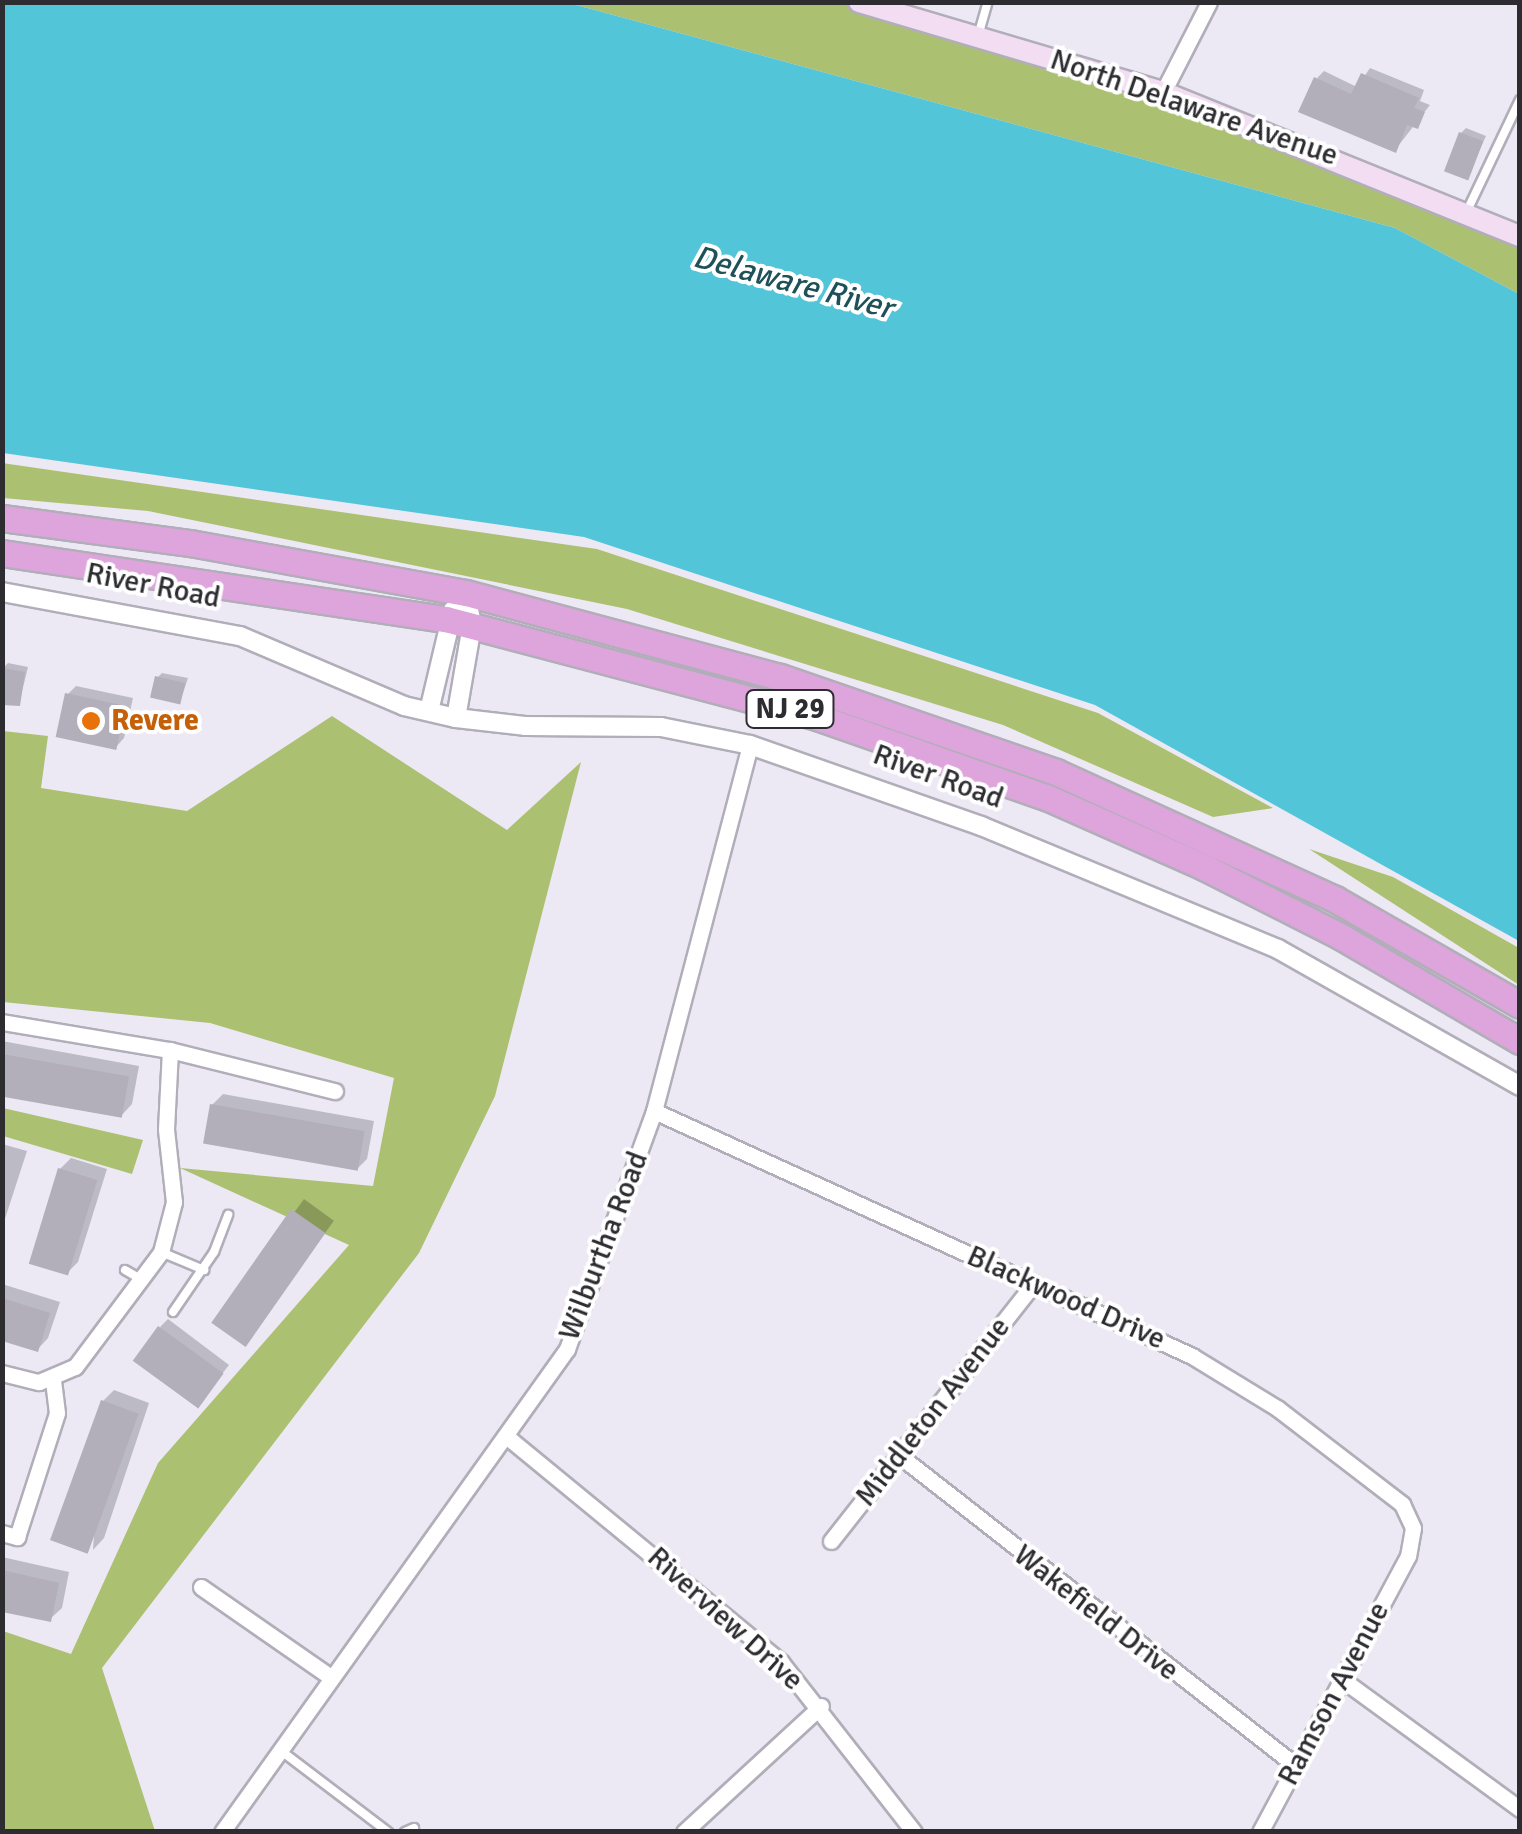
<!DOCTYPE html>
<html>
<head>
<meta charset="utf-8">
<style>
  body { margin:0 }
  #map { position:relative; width:1522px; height:1834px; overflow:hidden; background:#ece9f5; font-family:Signika,sans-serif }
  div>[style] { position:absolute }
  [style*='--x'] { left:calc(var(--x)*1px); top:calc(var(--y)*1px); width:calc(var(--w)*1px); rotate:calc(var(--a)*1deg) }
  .forest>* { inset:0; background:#acc071 }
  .water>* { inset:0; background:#52c5d9 }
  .shadow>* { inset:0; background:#0003; transform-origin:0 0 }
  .building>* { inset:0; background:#b2aeba; transform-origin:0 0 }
  .roads { filter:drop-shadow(2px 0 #b1aeb9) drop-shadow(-2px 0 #b1aeb9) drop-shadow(0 2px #b1aeb9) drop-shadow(0 -2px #b1aeb9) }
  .service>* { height:8px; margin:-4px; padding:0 4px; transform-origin:4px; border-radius:4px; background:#fff }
  .minor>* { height:15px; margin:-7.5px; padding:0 7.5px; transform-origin:7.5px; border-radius:7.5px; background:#fff }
  .tertiary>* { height:18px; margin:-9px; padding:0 9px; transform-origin:9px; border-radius:9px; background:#fff }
  .secondary>* { height:20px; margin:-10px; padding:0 10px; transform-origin:10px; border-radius:10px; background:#f3ddf2 }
  .trunk>* { height:25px; margin:-12.5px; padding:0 12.5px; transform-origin:12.5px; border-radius:12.5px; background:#dea4dc }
  .dots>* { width:28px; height:28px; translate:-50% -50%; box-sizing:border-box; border:5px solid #fff; border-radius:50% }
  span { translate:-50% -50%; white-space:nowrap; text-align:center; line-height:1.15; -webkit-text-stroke:8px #fff; paint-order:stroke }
  .shield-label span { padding:2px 8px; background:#fff; border:2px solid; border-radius:8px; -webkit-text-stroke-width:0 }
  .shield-label { font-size:28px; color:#2d2c31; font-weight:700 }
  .street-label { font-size:30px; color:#2d2c31 }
  .food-label { font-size:30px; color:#c56008; font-weight:700 }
  .left { translate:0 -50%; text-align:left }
  .water-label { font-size:32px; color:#1f5159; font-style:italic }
  .frame { position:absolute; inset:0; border:5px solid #2d2c31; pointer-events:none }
</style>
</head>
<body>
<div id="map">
  <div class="forest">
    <div style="clip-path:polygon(569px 3px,850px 3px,1163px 92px,1519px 236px,1519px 294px,1395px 228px)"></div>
    <div style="clip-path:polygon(2px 463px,597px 549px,1098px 713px,1273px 808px,1213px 817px,1003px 725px,627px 609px,148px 511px,3px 498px)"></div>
    <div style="clip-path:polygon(332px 716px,507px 830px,581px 762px,495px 1096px,419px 1253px,102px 1668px,155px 1831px,3px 1831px,3px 1631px,71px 1654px,158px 1463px,349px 1245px,180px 1168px,373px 1186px,394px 1078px,210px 1023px,3px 1002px,3px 731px,48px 736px,41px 788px,187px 811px)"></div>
    <div style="clip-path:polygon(1309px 849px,1393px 877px,1519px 948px,1519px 985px)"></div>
    <div style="clip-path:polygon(3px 1108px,143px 1140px,132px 1174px,3px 1136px)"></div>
  </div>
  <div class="water">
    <div style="clip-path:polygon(3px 2px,569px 3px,1395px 228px,1519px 294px,1519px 941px,1095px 705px,584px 537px,3px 453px)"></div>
  </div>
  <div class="shadow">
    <div style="clip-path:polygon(1370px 68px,1424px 90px,1420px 101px,1430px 105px,1395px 150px,1317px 78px,1324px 71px,1357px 87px)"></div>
    <div style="clip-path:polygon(1466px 128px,1486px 136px,1467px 177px,1461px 133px)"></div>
    <div style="clip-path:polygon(8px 663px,28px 667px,19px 704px,3px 668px)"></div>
    <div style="clip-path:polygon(162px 673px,188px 678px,180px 702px,157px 678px)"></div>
    <div style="clip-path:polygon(76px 686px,133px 698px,124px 738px,116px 747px,68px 694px)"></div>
    <div style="clip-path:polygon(2px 1041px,139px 1066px,132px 1104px,121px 1116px,2px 1093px)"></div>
    <div style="clip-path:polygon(223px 1094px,374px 1121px,367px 1159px,356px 1170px,212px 1105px)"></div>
    <div style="clip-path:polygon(2px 1144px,27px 1151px,2px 1228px)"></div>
    <div style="clip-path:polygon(71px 1158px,107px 1169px,78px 1262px,67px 1273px,60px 1169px)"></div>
    <div style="left:304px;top:1199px;width:37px;height:152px;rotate:36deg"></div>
    <div style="clip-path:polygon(2px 1284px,60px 1302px,48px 1338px,37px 1350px,2px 1339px)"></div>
    <div style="clip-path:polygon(168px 1319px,229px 1365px,205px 1396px,160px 1327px)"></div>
    <div style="clip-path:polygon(114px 1390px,149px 1403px,104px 1538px,93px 1550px,103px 1401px)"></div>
    <div style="clip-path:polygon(2px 1557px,69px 1572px,62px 1608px,50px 1619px,2px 1609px)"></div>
  </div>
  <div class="building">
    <div style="clip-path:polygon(1361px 73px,1419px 98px,1414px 108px,1425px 112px,1418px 129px,1407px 125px,1396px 153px,1298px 112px,1314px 77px,1351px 94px)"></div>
    <div style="left:1459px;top:132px;width:26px;height:42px;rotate:21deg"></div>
    <div style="clip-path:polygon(2px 668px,25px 672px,20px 706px,2px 705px)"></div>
    <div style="left:155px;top:676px;width:31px;height:22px;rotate:13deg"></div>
    <div style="left:65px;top:693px;width:62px;height:45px;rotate:12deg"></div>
    <div style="left:2px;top:1054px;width:129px;height:42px;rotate:10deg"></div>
    <div style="left:210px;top:1104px;width:157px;height:40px;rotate:10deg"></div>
    <div style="left:58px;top:1168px;width:41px;height:100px;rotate:17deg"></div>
    <div style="left:291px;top:1209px;width:42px;height:139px;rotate:35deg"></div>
    <div style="clip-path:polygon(2px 1298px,50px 1313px,38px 1352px,2px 1341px)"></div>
    <div style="left:158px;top:1326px;width:81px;height:43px;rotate:36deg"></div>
    <div style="left:101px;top:1400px;width:40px;height:149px;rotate:20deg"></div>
    <div style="clip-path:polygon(2px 1570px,59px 1583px,51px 1622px,2px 1612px)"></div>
  </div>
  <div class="roads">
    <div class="service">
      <div style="--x:978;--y:36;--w:35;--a:-74"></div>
      <div style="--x:1466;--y:213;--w:125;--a:-64.5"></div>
      <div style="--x:161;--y:1252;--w:47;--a:22.7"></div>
      <div style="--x:125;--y:1270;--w:16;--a:30"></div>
      <div style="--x:173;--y:1312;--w:73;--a:-55.7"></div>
      <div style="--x:214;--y:1252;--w:40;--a:-69"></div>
      <div style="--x:280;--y:1750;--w:136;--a:37.2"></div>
      <div style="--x:405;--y:1832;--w:10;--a:-24"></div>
    </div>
    <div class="minor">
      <div style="--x:1163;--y:92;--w:101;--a:-62.9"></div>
      <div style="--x:2;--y:1022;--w:170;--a:9.5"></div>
      <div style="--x:170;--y:1050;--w:170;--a:14"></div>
      <div style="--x:654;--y:1111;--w:591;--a:24.48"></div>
      <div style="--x:1192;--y:1356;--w:100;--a:31.5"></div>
      <div style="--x:1277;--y:1408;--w:158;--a:37.5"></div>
      <div style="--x:1402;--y:1504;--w:26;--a:65"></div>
      <div style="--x:1413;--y:1528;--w:28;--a:100"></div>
      <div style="--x:1408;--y:1556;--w:313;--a:118.2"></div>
      <div style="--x:2;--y:1373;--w:38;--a:14"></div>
      <div style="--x:39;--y:1382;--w:39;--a:-23"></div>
      <div style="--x:75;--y:1367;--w:144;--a:-53.2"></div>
      <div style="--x:161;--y:1252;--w:52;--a:-75.4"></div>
      <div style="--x:174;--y:1202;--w:73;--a:-96.3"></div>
      <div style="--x:166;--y:1129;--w:79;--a:-87.1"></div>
      <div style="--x:506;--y:1436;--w:356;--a:39.4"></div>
      <div style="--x:781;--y:1662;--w:216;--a:52"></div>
      <div style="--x:900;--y:1456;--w:502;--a:38.04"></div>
      <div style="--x:2;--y:1533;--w:16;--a:15"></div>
      <div style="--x:17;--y:1537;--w:130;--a:-72.1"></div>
      <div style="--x:57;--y:1413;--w:33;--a:-97"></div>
      <div style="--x:831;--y:1541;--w:328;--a:-51.8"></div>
      <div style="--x:201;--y:1587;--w:156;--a:34.8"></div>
      <div style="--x:1343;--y:1680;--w:219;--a:36.1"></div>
      <div style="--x:222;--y:1832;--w:594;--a:-54.46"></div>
      <div style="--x:567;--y:1349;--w:253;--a:-69.9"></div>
      <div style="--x:654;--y:1111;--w:378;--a:-75.3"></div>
      <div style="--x:684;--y:1832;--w:186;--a:-42.6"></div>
    </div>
    <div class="tertiary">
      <div style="--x:2;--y:592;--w:242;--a:10.5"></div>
      <div style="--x:240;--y:636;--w:178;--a:23.1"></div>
      <div style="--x:404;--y:706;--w:53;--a:13"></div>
      <div style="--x:456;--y:718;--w:69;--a:6.6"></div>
      <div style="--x:525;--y:726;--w:136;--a:0.4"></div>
      <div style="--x:661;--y:727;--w:91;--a:11.4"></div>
      <div style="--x:750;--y:745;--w:245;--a:19.3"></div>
      <div style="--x:981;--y:826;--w:321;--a:22.5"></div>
      <div style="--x:1278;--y:949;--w:278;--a:29.5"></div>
      <div style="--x:429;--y:711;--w:104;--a:-76.6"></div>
      <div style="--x:456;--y:718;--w:94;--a:-80.2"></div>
      <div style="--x:472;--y:625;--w:33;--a:-101"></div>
    </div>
    <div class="secondary">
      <div style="--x:859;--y:2;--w:317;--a:16.5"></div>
      <div style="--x:1163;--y:92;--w:385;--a:22"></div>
    </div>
    <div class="trunk">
      <div style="--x:2;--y:518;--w:190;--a:7.6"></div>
      <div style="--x:190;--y:543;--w:280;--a:10.3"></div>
      <div style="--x:466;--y:593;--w:325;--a:15"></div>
      <div style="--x:780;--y:677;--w:292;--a:19"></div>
      <div style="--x:1056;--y:772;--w:307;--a:24.5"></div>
      <div style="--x:1335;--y:899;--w:213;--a:29.8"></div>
      <div style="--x:2;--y:553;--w:449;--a:8.5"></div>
      <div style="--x:446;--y:619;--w:384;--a:14.8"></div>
      <div style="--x:817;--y:717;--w:243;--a:19.3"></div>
      <div style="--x:1046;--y:797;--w:173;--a:23.9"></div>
      <div style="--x:1204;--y:867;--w:153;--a:26.9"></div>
      <div style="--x:1340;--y:936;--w:208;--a:30.3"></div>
    </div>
  </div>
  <div class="dots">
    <div style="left:91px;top:721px;background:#e8710a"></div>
  </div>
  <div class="shield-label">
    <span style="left:790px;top:709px">NJ 29</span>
  </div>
  <div class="street-label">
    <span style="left:1194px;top:108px;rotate:19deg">North Delaware Avenue</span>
    <span style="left:153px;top:586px;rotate:11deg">River Road</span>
    <span style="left:938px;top:777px;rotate:20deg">River Road</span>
    <span style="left:604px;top:1246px;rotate:-69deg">Wilburtha Road</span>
    <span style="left:1066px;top:1298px;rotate:24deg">Blackwood Drive</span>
    <span style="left:933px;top:1412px;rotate:-52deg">Middleton Avenue</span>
    <span style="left:1096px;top:1613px;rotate:38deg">Wakefield Drive</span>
    <span style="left:725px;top:1619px;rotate:42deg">Riverview Drive</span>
    <span style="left:1334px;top:1694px;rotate:-62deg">Ramson Avenue</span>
  </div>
  <div class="food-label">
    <span class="left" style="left:111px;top:721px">Revere</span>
  </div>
  <div class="water-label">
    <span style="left:793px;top:283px;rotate:15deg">Delaware River</span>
  </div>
  <div class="frame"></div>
</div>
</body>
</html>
